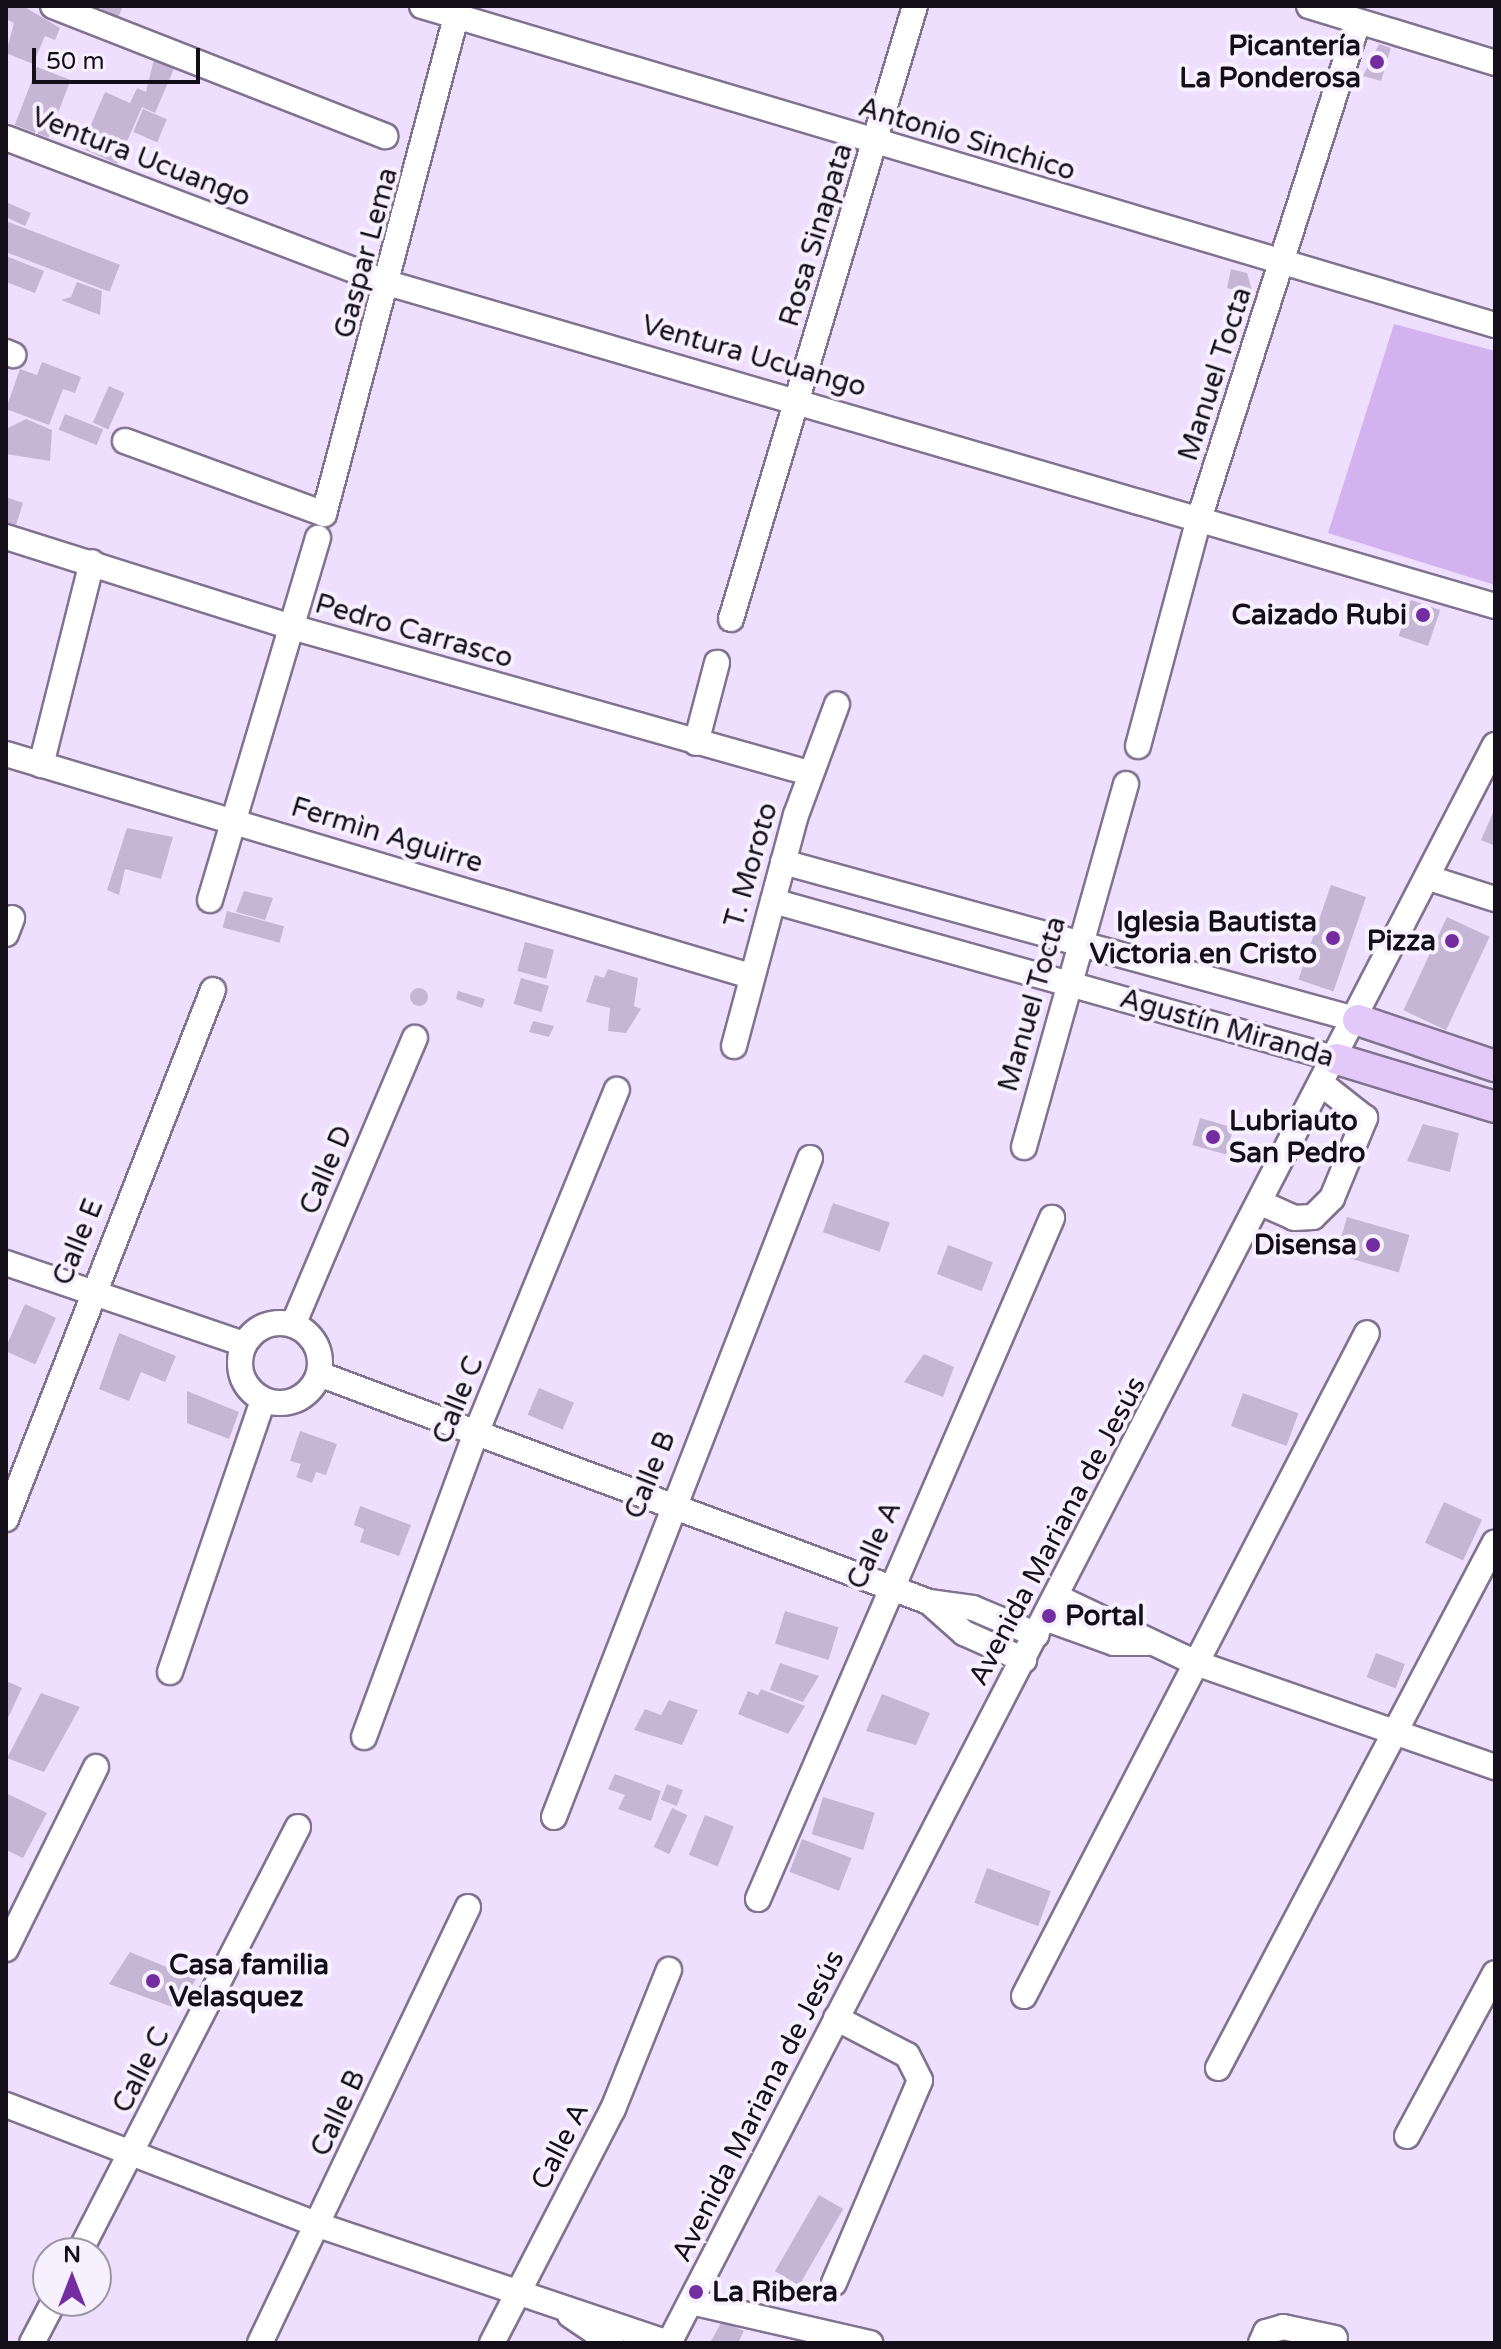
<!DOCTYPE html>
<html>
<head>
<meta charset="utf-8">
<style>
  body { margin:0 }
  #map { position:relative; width:1501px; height:2349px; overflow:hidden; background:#efdfff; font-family:"Varela Round",sans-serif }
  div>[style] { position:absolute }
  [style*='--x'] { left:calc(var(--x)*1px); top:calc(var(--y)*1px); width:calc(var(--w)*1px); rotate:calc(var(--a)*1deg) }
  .green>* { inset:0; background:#d3b3ef }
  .building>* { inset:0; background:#c6b6d5; transform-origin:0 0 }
  .round { border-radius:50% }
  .roads { filter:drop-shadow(2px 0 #81728f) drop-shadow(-2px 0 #81728f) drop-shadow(0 2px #81728f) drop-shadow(0 -2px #81728f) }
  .minor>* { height:24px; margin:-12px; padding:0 12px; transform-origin:12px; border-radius:12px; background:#fff }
  .minor>.ring { margin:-12px; padding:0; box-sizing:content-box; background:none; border:24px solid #fff; border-radius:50% }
  .major>* { height:30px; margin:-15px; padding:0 15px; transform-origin:15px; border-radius:15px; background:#e3c9f9 }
  .dots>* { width:22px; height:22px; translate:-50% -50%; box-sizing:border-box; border:4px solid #f7f0fe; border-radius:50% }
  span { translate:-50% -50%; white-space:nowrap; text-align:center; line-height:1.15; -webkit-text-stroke:8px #f7f0fe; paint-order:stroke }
  .poi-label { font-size:28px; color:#140e19; font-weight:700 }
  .right { translate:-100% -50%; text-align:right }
  .left { translate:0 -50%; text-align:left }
  .street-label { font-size:28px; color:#140e19 }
  .frame { position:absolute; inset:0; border:8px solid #140e19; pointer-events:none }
  .north { position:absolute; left:32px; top:2237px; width:80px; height:80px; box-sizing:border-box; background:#f7f0fe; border:2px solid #9c96a2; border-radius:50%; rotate:0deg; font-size:22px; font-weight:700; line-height:32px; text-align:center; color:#140e19 }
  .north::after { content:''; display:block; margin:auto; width:28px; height:36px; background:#732da1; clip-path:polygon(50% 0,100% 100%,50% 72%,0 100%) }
  .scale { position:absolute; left:32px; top:48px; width:168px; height:36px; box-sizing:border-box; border:4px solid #140e19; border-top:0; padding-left:10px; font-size:24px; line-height:28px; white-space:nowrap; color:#140e19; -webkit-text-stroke:6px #f7f0fe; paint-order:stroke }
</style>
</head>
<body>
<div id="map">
  <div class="green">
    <div style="clip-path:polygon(1394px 324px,1495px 351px,1495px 585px,1328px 533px)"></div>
  </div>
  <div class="building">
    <div style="clip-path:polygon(6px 6px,23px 6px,60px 28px,55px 40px,45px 36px,33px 64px,6px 53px,14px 23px,6px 19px)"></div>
    <div style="clip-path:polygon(99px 6px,123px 6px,116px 23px)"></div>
    <div style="clip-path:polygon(1379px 44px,1391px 48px,1381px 81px,1363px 76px)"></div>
    <div style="clip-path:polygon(155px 55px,176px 64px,155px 113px,142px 107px,117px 164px,81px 148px,105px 92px,130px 103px,137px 88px,146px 92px)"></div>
    <div style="left:37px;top:67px;width:36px;height:62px;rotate:21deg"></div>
    <div style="left:143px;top:109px;width:26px;height:25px;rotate:23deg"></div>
    <div style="clip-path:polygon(6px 202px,31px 213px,25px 226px,6px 217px)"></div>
    <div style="left:6px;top:221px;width:122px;height:29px;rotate:21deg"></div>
    <div style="clip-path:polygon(6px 256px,44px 271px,35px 293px,6px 282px)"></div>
    <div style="clip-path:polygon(1231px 269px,1247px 273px,1253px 294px,1227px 288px)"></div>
    <div style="clip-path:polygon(77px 282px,102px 291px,100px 315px,61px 300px,71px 297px)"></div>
    <div style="clip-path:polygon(42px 362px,81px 377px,75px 393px,63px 389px,49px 425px,6px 409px,20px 369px,37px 375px)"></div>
    <div style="left:109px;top:386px;width:17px;height:40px;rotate:24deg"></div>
    <div style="left:65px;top:414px;width:41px;height:17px;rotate:22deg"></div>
    <div style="clip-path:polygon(26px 419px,52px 430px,50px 461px,6px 454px,6px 429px)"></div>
    <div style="clip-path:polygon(6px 497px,23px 503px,16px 525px,6px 522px)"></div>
    <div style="left:1411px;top:600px;width:31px;height:38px;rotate:19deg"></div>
    <div style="clip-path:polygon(1495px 808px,1495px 846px,1481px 840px)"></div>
    <div style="clip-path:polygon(127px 828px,173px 837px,161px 879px,125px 869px,119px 895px,107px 890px)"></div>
    <div style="left:1331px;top:885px;width:37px;height:100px;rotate:19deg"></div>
    <div style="clip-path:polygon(244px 891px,273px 898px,265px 920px,236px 912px)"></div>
    <div style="left:227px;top:911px;width:59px;height:17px;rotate:15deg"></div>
    <div style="left:1447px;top:917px;width:47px;height:103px;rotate:25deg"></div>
    <div style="left:525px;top:942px;width:30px;height:30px;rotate:15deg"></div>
    <div style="clip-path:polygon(608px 969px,638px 978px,634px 1006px,641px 1009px,626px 1033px,608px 1031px,610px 1008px,586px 1002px,595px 975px,604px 978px)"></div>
    <div style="left:521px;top:978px;width:29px;height:27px;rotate:16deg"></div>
    <div class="round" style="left:410px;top:988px;width:18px;height:18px"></div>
    <div style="clip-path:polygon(458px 991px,485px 999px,482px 1008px,456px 999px)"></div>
    <div style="clip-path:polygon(533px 1021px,554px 1026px,549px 1037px,529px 1032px)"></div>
    <div style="left:1200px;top:1118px;width:35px;height:28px;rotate:16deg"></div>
    <div style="clip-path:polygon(1423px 1124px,1459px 1133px,1450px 1172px,1407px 1161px)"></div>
    <div style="left:833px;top:1203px;width:60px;height:31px;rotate:19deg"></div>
    <div style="left:1347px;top:1217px;width:65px;height:39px;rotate:16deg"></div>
    <div style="left:948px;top:1245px;width:48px;height:31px;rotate:21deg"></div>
    <div style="left:25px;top:1304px;width:34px;height:51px;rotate:24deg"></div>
    <div style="clip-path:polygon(119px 1333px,176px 1356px,165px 1382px,141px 1372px,129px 1401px,99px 1389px)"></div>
    <div style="clip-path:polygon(924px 1354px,954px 1367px,943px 1397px,904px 1382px)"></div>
    <div style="left:539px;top:1388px;width:38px;height:29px;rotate:23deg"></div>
    <div style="clip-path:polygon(187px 1391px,239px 1412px,229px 1439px,187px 1423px)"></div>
    <div style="left:1243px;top:1393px;width:59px;height:35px;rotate:20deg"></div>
    <div style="clip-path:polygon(300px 1431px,337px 1444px,326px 1475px,316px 1472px,312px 1483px,296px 1477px,301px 1464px,290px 1461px)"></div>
    <div style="left:1444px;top:1502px;width:42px;height:45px;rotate:25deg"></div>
    <div style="clip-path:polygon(360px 1506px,411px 1525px,399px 1556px,360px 1542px,364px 1529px,354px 1525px)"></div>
    <div style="left:785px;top:1611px;width:56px;height:34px;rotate:17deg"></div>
    <div style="left:1376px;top:1653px;width:31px;height:26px;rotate:21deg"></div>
    <div style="clip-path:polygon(780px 1663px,819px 1676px,803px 1702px,770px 1690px)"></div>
    <div style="clip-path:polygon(6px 1681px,22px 1688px,6px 1722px)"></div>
    <div style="clip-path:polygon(761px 1689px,805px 1706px,788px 1734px,738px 1714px,748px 1691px,758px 1695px)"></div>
    <div style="clip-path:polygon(41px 1693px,80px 1707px,44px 1772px,7px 1758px)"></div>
    <div style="clip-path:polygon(882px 1694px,930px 1713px,916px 1745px,866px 1731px)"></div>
    <div style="clip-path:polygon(669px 1700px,698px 1710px,682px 1745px,634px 1730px,645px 1709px,661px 1715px)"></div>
    <div style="clip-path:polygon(615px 1774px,661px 1791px,651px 1821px,618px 1809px,625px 1795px,608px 1789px)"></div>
    <div style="left:667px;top:1784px;width:17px;height:17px;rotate:21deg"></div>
    <div style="clip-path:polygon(6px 1793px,47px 1813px,23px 1858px,6px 1850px)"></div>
    <div style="left:823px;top:1797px;width:54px;height:39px;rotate:17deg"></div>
    <div style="left:672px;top:1808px;width:17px;height:43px;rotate:25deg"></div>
    <div style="left:705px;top:1815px;width:31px;height:43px;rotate:22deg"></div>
    <div style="left:802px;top:1839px;width:53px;height:35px;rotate:21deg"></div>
    <div style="left:987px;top:1868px;width:68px;height:37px;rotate:20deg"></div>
    <div style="clip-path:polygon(130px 1952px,196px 1979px,178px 2009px,109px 1984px)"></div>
    <div style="left:819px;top:2195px;width:28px;height:88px;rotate:30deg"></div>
    <div style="clip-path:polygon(722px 2321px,744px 2331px,738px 2343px,710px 2343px)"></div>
  </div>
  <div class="roads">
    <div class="minor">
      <div style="--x:53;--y:6;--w:357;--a:21.4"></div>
      <div style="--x:422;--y:6;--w:1119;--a:16.56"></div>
      <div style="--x:1309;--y:6;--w:195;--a:17"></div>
      <div style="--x:6;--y:138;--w:412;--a:20.8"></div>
      <div style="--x:391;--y:284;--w:1150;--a:16.26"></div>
      <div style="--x:6;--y:352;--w:8;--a:23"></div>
      <div style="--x:125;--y:441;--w:212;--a:20.1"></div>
      <div style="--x:324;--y:514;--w:526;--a:-75.12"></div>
      <div style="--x:6;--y:537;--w:303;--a:17.5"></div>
      <div style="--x:295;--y:628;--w:534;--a:15.75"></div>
      <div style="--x:731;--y:619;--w:640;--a:-73.29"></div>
      <div style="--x:696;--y:743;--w:83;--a:-75.3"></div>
      <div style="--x:1138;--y:746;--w:232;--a:-75"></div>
      <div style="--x:1198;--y:522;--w:525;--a:-72.26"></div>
      <div style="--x:6;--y:754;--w:776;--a:16.61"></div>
      <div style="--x:41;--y:765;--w:209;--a:-75.9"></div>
      <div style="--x:783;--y:862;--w:596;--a:15.36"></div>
      <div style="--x:1429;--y:878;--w:69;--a:17.7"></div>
      <div style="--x:210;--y:900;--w:378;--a:-73.4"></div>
      <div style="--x:773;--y:901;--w:586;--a:15.65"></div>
      <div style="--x:6;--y:934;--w:17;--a:-69"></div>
      <div style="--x:734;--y:1046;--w:239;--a:-75"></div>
      <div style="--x:796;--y:815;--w:118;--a:-69.7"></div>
      <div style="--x:1024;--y:1147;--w:377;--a:-74.3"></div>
      <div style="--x:1261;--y:1203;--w:36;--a:24"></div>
      <div style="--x:1294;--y:1218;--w:19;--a:-3"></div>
      <div style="--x:1313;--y:1217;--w:27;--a:-45"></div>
      <div style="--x:1332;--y:1198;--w:87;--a:-67.6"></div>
      <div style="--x:1365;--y:1118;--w:53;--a:-141.8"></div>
      <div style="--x:6;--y:1263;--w:251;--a:18.8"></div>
      <div class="ring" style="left:240px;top:1323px;width:56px;height:56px"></div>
      <div style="--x:293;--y:1325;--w:312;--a:-67"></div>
      <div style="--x:319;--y:1374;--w:651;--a:20.49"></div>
      <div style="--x:929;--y:1602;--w:44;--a:7.8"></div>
      <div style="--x:973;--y:1608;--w:69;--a:22.9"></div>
      <div style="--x:6;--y:1519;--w:568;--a:-68.63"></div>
      <div style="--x:1057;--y:1597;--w:154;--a:25.4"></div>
      <div style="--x:1196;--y:1663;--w:317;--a:19.2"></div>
      <div style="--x:929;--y:1602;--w:47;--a:41.5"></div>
      <div style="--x:964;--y:1633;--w:66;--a:24.2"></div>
      <div style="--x:1047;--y:1619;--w:71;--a:19.7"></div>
      <div style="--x:1114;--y:1643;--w:33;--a:0"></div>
      <div style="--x:170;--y:1672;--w:287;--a:-71.1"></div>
      <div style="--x:364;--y:1737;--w:324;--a:-69.8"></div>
      <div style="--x:476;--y:1433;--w:371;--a:-67.7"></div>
      <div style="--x:554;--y:1817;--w:707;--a:-68.77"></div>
      <div style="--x:758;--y:1899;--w:742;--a:-66.65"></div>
      <div style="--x:6;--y:1949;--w:203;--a:-63.7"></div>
      <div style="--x:1024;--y:1996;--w:746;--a:-62.65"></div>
      <div style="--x:1218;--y:2068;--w:594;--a:-62.23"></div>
      <div style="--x:6;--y:2105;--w:334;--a:21"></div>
      <div style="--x:318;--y:2225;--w:370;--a:18.6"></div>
      <div style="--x:669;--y:2343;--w:1799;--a:-62.67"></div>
      <div style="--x:1407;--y:2136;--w:185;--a:-61.6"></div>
      <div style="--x:79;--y:2253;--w:479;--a:-62.8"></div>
      <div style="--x:834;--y:2283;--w:220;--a:-67"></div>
      <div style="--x:920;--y:2080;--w:28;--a:-117"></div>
      <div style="--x:907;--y:2055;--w:80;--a:-152.5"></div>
      <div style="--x:691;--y:2302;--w:184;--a:12.9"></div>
      <div style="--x:570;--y:2315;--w:50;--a:34.3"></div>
      <div style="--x:32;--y:2343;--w:47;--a:-62.4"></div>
      <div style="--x:260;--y:2343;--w:483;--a:-64.5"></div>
      <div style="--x:492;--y:2343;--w:263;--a:-62.7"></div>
      <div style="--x:613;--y:2109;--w:150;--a:-68.1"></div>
      <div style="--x:1261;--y:2343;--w:12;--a:-66"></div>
      <div style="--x:1266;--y:2332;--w:18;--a:-16"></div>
      <div style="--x:1283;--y:2327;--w:53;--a:11.9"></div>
    </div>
    <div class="major">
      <div style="--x:1358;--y:1020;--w:145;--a:18.6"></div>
      <div style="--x:1337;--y:1059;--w:165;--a:16.9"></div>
    </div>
  </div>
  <div class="dots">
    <div style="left:1377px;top:62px;background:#732da1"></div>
    <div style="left:1423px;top:615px;background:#732da1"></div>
    <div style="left:1333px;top:938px;background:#732da1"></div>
    <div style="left:1452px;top:941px;background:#732da1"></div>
    <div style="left:1213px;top:1137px;background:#732da1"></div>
    <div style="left:1373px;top:1245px;background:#732da1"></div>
    <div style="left:1049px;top:1616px;background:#732da1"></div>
    <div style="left:153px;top:1981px;background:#732da1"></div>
    <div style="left:696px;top:2292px;background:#732da1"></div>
  </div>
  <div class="poi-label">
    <span class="right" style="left:1361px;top:62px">Picantería<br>La Ponderosa</span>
    <span class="right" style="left:1407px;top:615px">Caizado Rubi</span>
    <span class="right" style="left:1317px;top:938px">Iglesia Bautista<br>Victoria en Cristo</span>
    <span class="right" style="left:1436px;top:941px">Pizza</span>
    <span class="left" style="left:1229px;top:1137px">Lubriauto<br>San Pedro</span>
    <span class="right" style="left:1357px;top:1245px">Disensa</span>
    <span class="left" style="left:1065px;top:1616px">Portal</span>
    <span class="left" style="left:169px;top:1981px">Casa familia<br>Velasquez</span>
    <span class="left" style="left:712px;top:2292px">La Ribera</span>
  </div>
  <div class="street-label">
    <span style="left:967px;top:139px;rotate:17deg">Antonio Sinchico</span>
    <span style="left:141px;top:157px;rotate:21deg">Ventura Ucuango</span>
    <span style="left:816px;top:235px;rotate:-73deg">Rosa Sinapata</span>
    <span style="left:366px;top:253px;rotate:-75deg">Gaspar Lema</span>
    <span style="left:754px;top:356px;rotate:16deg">Ventura Ucuango</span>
    <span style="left:1215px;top:374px;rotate:-72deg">Manuel Tocta</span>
    <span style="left:414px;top:631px;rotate:16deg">Pedro Carrasco</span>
    <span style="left:387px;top:835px;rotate:17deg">Fermìn Aguirre</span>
    <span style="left:751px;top:865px;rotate:-74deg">T. Moroto</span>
    <span style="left:1032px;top:1004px;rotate:-74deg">Manuel Tocta</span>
    <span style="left:1227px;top:1028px;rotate:16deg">Agustín Miranda</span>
    <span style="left:326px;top:1170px;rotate:-67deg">Calle D</span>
    <span style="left:78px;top:1242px;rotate:-68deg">Calle E</span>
    <span style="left:458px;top:1400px;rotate:-68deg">Calle C</span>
    <span style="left:650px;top:1475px;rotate:-68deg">Calle B</span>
    <span style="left:1057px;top:1531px;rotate:-62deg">Avenida Mariana de Jesús</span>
    <span style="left:874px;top:1545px;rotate:-66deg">Calle A</span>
    <span style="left:141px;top:2070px;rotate:-63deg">Calle C</span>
    <span style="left:758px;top:2106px;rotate:-63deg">Avenida Mariana de Jesús</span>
    <span style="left:338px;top:2113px;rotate:-65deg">Calle B</span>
    <span style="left:560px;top:2146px;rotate:-63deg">Calle A</span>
  </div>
  <div class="frame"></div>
  <div class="north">N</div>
  <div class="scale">50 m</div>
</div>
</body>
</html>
